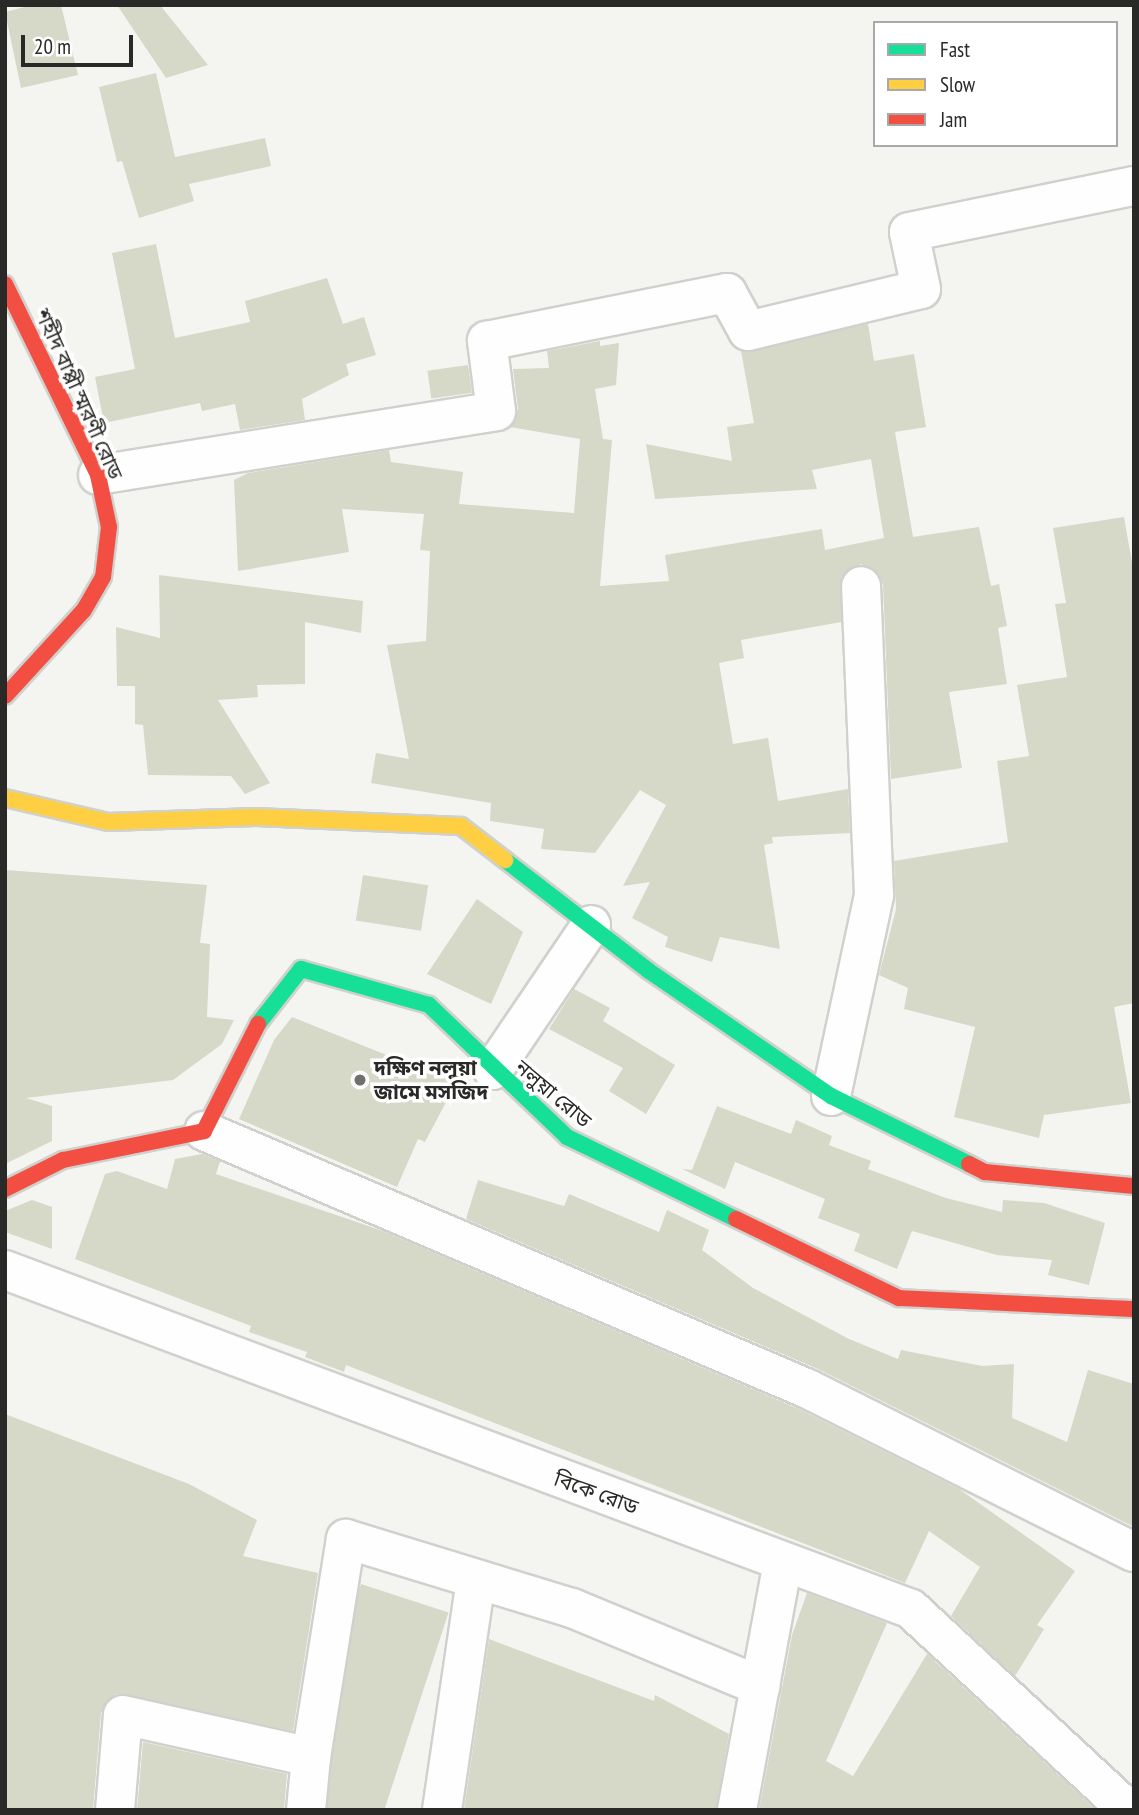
<!DOCTYPE html>
<html>
<head>
<meta charset="utf-8">
<style>
  body { margin:0 }
  #map { position:relative; width:1139px; height:1815px; overflow:hidden; background:#f4f5f0; font-family:"PT Sans Narrow","Noto Sans Bengali",sans-serif }
  div>[style] { position:absolute }
  [style*='--x'] { left:calc(var(--x)*1px); top:calc(var(--y)*1px); width:calc(var(--w)*1px); rotate:calc(var(--a)*1deg) }
  .building>* { inset:0; background:#d6d8c8; transform-origin:0 0 }
  .roads { filter:drop-shadow(2px 0 #d0d1cd) drop-shadow(-2px 0 #d0d1cd) drop-shadow(0 2px #d0d1cd) drop-shadow(0 -2px #d0d1cd) }
  .street>* { height:38px; margin:-19px; padding:0 19px; transform-origin:19px; border-radius:19px; background:#fdfefd }
  .fast>* { height:16px; margin:-8px; padding:0 8px; transform-origin:8px; border-radius:8px; background:#16e098 }
  .slow>* { height:16px; margin:-8px; padding:0 8px; transform-origin:8px; border-radius:8px; background:#ffcf43 }
  .jam>* { height:16px; margin:-8px; padding:0 8px; transform-origin:8px; border-radius:8px; background:#f24e42 }
  .dots>* { width:19px; height:19px; translate:-50% -50%; box-sizing:border-box; border:4px solid #fff; border-radius:50% }
  span { translate:-50% -50%; white-space:nowrap; text-align:center; line-height:1.15; -webkit-text-stroke:7px #fff; paint-order:stroke }
  .street-label { font-size:21px; color:#292927 }
  .poi-label { font-size:21px; color:#292927; font-weight:700 }
  .left { translate:0 -50%; text-align:left }
  .frame { position:absolute; inset:0; border:7px solid #292927; pointer-events:none }
  .legend { position:absolute; left:873px; top:21px; width:245px; height:126px; box-sizing:border-box; background:#fff; border:2px solid #a9a9a9; margin:0; padding:9px 12px; list-style:none; font-size:21px; color:#292927 }
  .legend li { display:flex; align-items:center; gap:14px; height:35px }
  .legend b { width:35px; border:2px solid #a9a9a9 }
  .scale { position:absolute; left:21px; top:35px; width:112px; height:32px; box-sizing:border-box; border:4px solid #292927; border-top:0; padding-left:9px; font-size:21px; line-height:24px; white-space:nowrap; color:#292927; -webkit-text-stroke:5px #fff; paint-order:stroke }
</style>
</head>
<body>
<div id="map">
  <div class="building">
    <div style="clip-path:polygon(32px 5px,61px 5px,78px 75px,21px 88px,5px 12px)"></div>
    <div style="clip-path:polygon(117px 5px,160px 5px,208px 65px,166px 78px)"></div>
    <div style="clip-path:polygon(156px 73px,175px 157px,265px 138px,271px 166px,189px 184px,194px 201px,139px 218px,122px 161px,117px 162px,99px 87px)"></div>
    <div style="clip-path:polygon(156px 244px,175px 338px,250px 322px,245px 301px,327px 278px,343px 324px,364px 317px,376px 355px,346px 364px,349px 375px,302px 399px,305px 420px,240px 430px,235px 404px,202px 411px,200px 403px,104px 423px,95px 377px,135px 369px,112px 253px)"></div>
    <div style="clip-path:polygon(868px 324px,874px 361px,914px 354px,926px 427px,895px 432px,913px 537px,979px 527px,991px 586px,999px 584px,1007px 626px,998px 628px,1007px 684px,949px 692px,962px 768px,891px 779px,883px 585px,879px 574px,861px 564px,841px 577px,841px 622px,741px 640px,744px 658px,719px 663px,733px 744px,768px 738px,778px 801px,848px 789px,850px 833px,772px 837px,773px 843px,764px 845px,780px 949px,720px 937px,712px 962px,665px 947px,668px 937px,632px 918px,650px 882px,623px 886px,666px 805px,640px 790px,595px 853px,541px 849px,544px 829px,490px 821px,491px 803px,371px 783px,376px 753px,409px 759px,387px 645px,426px 641px,430px 551px,420px 550px,424px 514px,342px 509px,349px 552px,238px 571px,234px 480px,248px 473px,389px 450px,391px 462px,463px 472px,459px 504px,574px 513px,580px 439px,510px 427px,518px 409px,513px 369px,549px 368px,547px 351px,600px 341px,600px 346px,619px 343px,616px 385px,595px 389px,603px 439px,612px 440px,600px 586px,669px 581px,665px 555px,822px 529px,825px 550px,884px 538px,871px 459px,812px 470px,817px 489px,655px 499px,646px 444px,732px 461px,727px 427px,754px 423px,741px 351px)"></div>
    <div style="left:468px;top:365px;width:28px;height:41px;rotate:82deg"></div>
    <div style="clip-path:polygon(1124px 517px,1134px 574px,1134px 1003px,1114px 1007px,1131px 1103px,1044px 1115px,1039px 1138px,954px 1117px,975px 1027px,904px 1009px,908px 988px,879px 975px,896px 909px,894px 861px,1008px 842px,997px 761px,1029px 756px,1017px 685px,1067px 677px,1055px 604px,1066px 603px,1053px 528px)"></div>
    <div style="clip-path:polygon(159px 575px,363px 601px,361px 633px,305px 622px,305px 684px,257px 685px,258px 697px,218px 700px,270px 783px,245px 794px,231px 776px,148px 775px,143px 725px,135px 724px,135px 686px,117px 686px,116px 627px,160px 638px)"></div>
    <div style="clip-path:polygon(5px 870px,207px 885px,200px 943px,210px 944px,207px 1017px,234px 1020px,222px 1044px,173px 1080px,26px 1098px,52px 1106px,52px 1141px,5px 1164px)"></div>
    <div style="left:363px;top:875px;width:66px;height:46px;rotate:9deg"></div>
    <div style="clip-path:polygon(477px 899px,523px 932px,491px 1004px,427px 974px)"></div>
    <div style="clip-path:polygon(574px 989px,610px 1008px,603px 1021px,675px 1065px,646px 1114px,609px 1091px,623px 1068px,549px 1029px)"></div>
    <div style="clip-path:polygon(292px 1017px,456px 1083px,425px 1142px,418px 1139px,397px 1187px,239px 1119px,274px 1040px)"></div>
    <div style="clip-path:polygon(717px 1106px,791px 1134px,796px 1120px,832px 1136px,829px 1145px,871px 1161px,868px 1169px,946px 1198px,1002px 1212px,1003px 1200px,1044px 1203px,1105px 1223px,1089px 1285px,1048px 1275px,1052px 1260px,997px 1255px,912px 1231px,897px 1269px,854px 1251px,860px 1234px,818px 1218px,825px 1199px,735px 1162px,725px 1189px,682px 1169px,692px 1170px)"></div>
    <div style="clip-path:polygon(202px 1154px,220px 1161px,216px 1174px,383px 1231px,799px 1409px,959px 1489px,1075px 1571px,1037px 1625px,1044px 1629px,1015px 1676px,951px 1616px,980px 1567px,929px 1531px,905px 1583px,346px 1365px,344px 1372px,305px 1357px,307px 1352px,249px 1332px,251px 1326px,75px 1259px,105px 1174px,117px 1171px,167px 1189px,175px 1159px)"></div>
    <div style="clip-path:polygon(478px 1180px,564px 1206px,569px 1194px,659px 1232px,667px 1210px,709px 1230px,702px 1250px,753px 1288px,849px 1339px,898px 1359px,901px 1350px,982px 1366px,1014px 1364px,1012px 1418px,1067px 1442px,1088px 1370px,1134px 1384px,1134px 1527px,818px 1369px,466px 1219px)"></div>
    <div style="clip-path:polygon(32px 1200px,52px 1207px,52px 1249px,5px 1232px,5px 1211px)"></div>
    <div style="clip-path:polygon(5px 1414px,189px 1484px,257px 1520px,243px 1556px,318px 1573px,293px 1731px,116px 1694px,101px 1713px,93px 1810px,5px 1810px)"></div>
    <div style="left:361px;top:1584px;width:92px;height:228px;rotate:18deg"></div>
    <div style="clip-path:polygon(807px 1593px,887px 1623px,826px 1761px,853px 1776px,927px 1654px,1096px 1810px,759px 1810px,792px 1635px)"></div>
    <div style="clip-path:polygon(489px 1639px,654px 1701px,655px 1695px,729px 1734px,716px 1810px,464px 1810px)"></div>
    <div style="clip-path:polygon(143px 1742px,287px 1774px,284px 1810px,137px 1810px)"></div>
  </div>
  <div class="roads">
    <div class="street">
      <div style="--x:98;--y:475;--w:403;--a:-9.1"></div>
      <div style="--x:496;--y:411;--w:71;--a:-97.3"></div>
      <div style="--x:487;--y:341;--w:245;--a:-11.3"></div>
      <div style="--x:727;--y:293;--w:43;--a:61.1"></div>
      <div style="--x:748;--y:331;--w:178;--a:-13.6"></div>
      <div style="--x:921;--y:289;--w:58;--a:-101.9"></div>
      <div style="--x:909;--y:232;--w:230;--a:-11.6"></div>
      <div style="--x:493;--y:1070;--w:175;--a:-55.9"></div>
      <div style="--x:831;--y:1096;--w:206;--a:-77.9"></div>
      <div style="--x:874;--y:895;--w:309;--a:-92.4"></div>
      <div style="--x:204;--y:1131;--w:657;--a:23.13"></div>
      <div style="--x:808;--y:1389;--w:364;--a:26.6"></div>
      <div style="--x:5;--y:1270;--w:967;--a:20.51"></div>
      <div style="--x:911;--y:1609;--w:296;--a:42.8"></div>
      <div style="--x:115;--y:1810;--w:95;--a:-85.2"></div>
      <div style="--x:123;--y:1715;--w:193;--a:12.6"></div>
      <div style="--x:311;--y:1757;--w:221;--a:-80.9"></div>
      <div style="--x:346;--y:1539;--w:236;--a:17"></div>
      <div style="--x:572;--y:1608;--w:204;--a:22.5"></div>
      <div style="--x:306;--y:1810;--w:53;--a:-84.6"></div>
      <div style="--x:442;--y:1810;--w:233;--a:-81.6"></div>
      <div style="--x:737;--y:1810;--w:252;--a:-79.5"></div>
    </div>
    <div class="fast">
      <div style="--x:505;--y:860;--w:182;--a:37.6"></div>
      <div style="--x:649;--y:971;--w:221;--a:34.5"></div>
      <div style="--x:831;--y:1096;--w:154;--a:26.2"></div>
      <div style="--x:258;--y:1024;--w:70;--a:-52"></div>
      <div style="--x:301;--y:969;--w:133;--a:15.7"></div>
      <div style="--x:429;--y:1005;--w:191;--a:43.7"></div>
      <div style="--x:567;--y:1137;--w:188;--a:25.9"></div>
    </div>
    <div class="slow">
      <div style="--x:5;--y:798;--w:106;--a:13.1"></div>
      <div style="--x:108;--y:822;--w:148;--a:-1.9"></div>
      <div style="--x:256;--y:817;--w:205;--a:2.5"></div>
      <div style="--x:461;--y:826;--w:56;--a:37.7"></div>
    </div>
    <div class="jam">
      <div style="--x:5;--y:284;--w:212;--a:64"></div>
      <div style="--x:98;--y:475;--w:53;--a:78.1"></div>
      <div style="--x:109;--y:527;--w:50;--a:96.8"></div>
      <div style="--x:103;--y:577;--w:39;--a:120"></div>
      <div style="--x:83;--y:611;--w:115;--a:132.5"></div>
      <div style="--x:969;--y:1164;--w:18;--a:27"></div>
      <div style="--x:985;--y:1172;--w:150;--a:5.4"></div>
      <div style="--x:5;--y:1189;--w:65;--a:-26.6"></div>
      <div style="--x:63;--y:1160;--w:144;--a:-11.6"></div>
      <div style="--x:204;--y:1131;--w:120;--a:-63.2"></div>
      <div style="--x:736;--y:1219;--w:181;--a:25.9"></div>
      <div style="--x:899;--y:1298;--w:235;--a:2.7"></div>
    </div>
  </div>
  <div class="dots">
    <div style="left:360px;top:1080px;background:#70706d"></div>
  </div>
  <div class="street-label">
    <span style="left:79px;top:394px;rotate:66deg">শহীদ বাপ্পী স্মরণী রোড</span>
    <span style="left:553px;top:1094px;rotate:40deg">নলুয়া রোড</span>
    <span style="left:596px;top:1493px;rotate:20deg">বিকে রোড</span>
  </div>
  <div class="poi-label">
    <span class="left" style="left:374px;top:1080px">দক্ষিণ নলুয়া<br>জামে মসজিদ</span>
  </div>
  <div class="frame"></div>
  <ul class="legend">
  <li><b style="height:9px;background:#16e098"></b>Fast</li>
  <li><b style="height:9px;background:#ffcf43"></b>Slow</li>
  <li><b style="height:9px;background:#f24e42"></b>Jam</li>
  </ul>
  <div class="scale">20 m</div>
</div>
</body>
</html>
